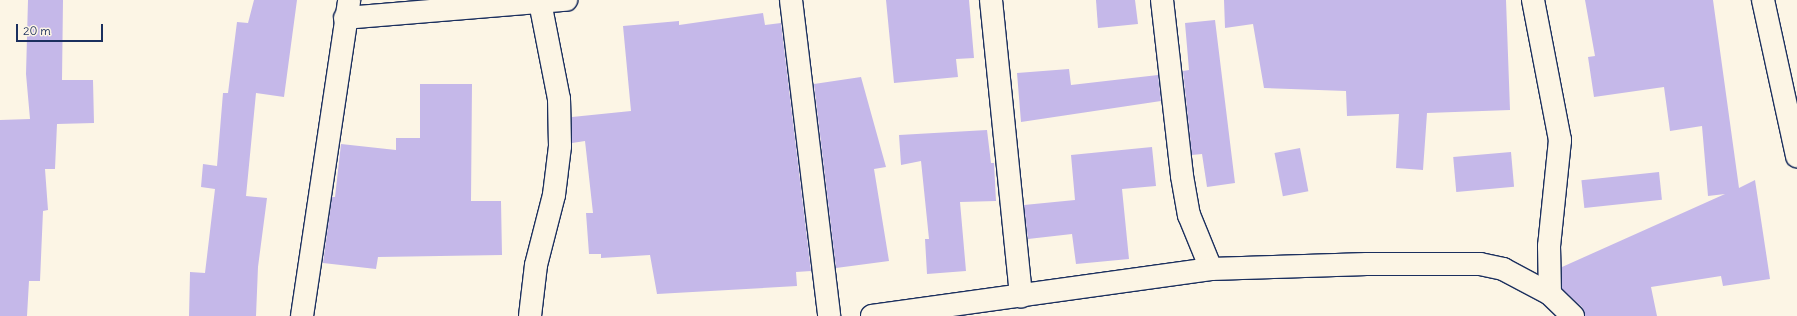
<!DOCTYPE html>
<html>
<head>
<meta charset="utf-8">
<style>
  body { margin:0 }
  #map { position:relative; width:1797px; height:316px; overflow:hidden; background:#fcf5e5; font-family:Delius,sans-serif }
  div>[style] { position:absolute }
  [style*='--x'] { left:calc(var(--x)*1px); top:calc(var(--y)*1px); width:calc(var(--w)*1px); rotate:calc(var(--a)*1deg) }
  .building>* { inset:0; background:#c5b8e9; transform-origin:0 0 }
  .roads { filter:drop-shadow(1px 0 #1b2f5e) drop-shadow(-1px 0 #1b2f5e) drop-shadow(0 1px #1b2f5e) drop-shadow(0 -1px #1b2f5e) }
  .minor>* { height:22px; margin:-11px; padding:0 11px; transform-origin:11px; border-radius:11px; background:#fcf5e5 }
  span { translate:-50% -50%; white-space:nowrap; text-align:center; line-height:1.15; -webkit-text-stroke:3px #fcf5e5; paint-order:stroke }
  .scale { position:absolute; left:16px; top:24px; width:87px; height:18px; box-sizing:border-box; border:2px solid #1b2f5e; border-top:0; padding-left:5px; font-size:12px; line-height:14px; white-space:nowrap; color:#1b2f5e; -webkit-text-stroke:3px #fcf5e5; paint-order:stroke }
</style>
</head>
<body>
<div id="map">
  <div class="building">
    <div style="clip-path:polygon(28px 0,63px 0,62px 80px,93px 80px,94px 123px,57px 124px,55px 169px,45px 169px,48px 210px,43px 211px,40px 281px,29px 281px,27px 316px,0 316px,0 120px,30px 119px,26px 74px)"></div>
    <div style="clip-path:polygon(254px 0,297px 0,284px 97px,256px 93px,246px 196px,267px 198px,258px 267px,256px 316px,189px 316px,190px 272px,205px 273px,215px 189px,201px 187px,203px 164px,217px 166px,223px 93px,228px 93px,237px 22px,248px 23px)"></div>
    <div style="clip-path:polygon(886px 0,969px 0,974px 58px,956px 59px,958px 77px,894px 83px)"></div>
    <div style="clip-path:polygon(1096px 0,1135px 0,1138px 24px,1098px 28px)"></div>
    <div style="clip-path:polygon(1224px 0,1506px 0,1510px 110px,1427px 113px,1423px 170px,1396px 168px,1399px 114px,1347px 116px,1346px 91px,1264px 88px,1253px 24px,1225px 28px)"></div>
    <div style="clip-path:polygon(1585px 0,1713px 0,1739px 188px,1755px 180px,1770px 279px,1723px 286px,1721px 276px,1651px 287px,1657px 316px,1585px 316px,1582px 307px,1562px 289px,1562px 267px,1725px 194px,1708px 196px,1702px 126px,1670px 131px,1664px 87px,1594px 97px,1588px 57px,1595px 56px)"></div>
    <div style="clip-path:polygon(763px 13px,765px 25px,781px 23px,811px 271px,796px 272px,797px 286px,657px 294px,650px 255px,601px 258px,601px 254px,589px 254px,586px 213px,593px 213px,585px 141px,572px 143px,572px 117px,631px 111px,623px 26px,679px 21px,679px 25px)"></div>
    <div style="clip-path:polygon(1215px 20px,1235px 183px,1207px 187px,1202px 154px,1192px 155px,1183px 71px,1189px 70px,1185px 23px)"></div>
    <div style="clip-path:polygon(1069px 69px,1071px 85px,1158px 75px,1161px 101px,1021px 122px,1017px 73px)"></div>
    <div style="clip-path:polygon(861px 77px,886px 167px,874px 169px,889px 261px,836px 268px,814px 84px)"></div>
    <div style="clip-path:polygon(420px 84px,472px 84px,471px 201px,501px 201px,502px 255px,378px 257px,376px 269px,323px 263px,332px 197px,335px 197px,341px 144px,396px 150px,396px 138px,420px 138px)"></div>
    <div style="clip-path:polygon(987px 130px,991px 163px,994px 163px,996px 201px,960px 202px,966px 271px,927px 274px,925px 239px,929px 239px,921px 161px,901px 165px,899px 135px)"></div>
    <div style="clip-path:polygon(1152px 147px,1156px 186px,1122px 189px,1129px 259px,1076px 264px,1072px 234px,1028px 239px,1024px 205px,1075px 200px,1071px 155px)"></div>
    <div style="left:1300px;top:148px;width:44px;height:26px;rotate:79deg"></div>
    <div style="left:1511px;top:152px;width:35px;height:58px;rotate:85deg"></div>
    <div style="left:1659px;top:172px;width:28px;height:78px;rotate:84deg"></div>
  </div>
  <div class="roads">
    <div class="minor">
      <div style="--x:791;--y:0;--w:318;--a:83.1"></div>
      <div style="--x:991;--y:0;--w:298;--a:84.2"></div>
      <div style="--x:1162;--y:0;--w:177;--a:83.5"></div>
      <div style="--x:1182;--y:176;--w:40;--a:80"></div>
      <div style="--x:1189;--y:215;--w:58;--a:67.8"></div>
      <div style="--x:1533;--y:0;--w:143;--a:79.1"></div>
      <div style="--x:1560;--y:140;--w:107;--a:95.9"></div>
      <div style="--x:1549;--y:246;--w:48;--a:88.8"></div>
      <div style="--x:1550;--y:294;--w:32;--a:44"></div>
      <div style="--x:1763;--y:0;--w:160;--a:77.7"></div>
      <div style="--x:345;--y:18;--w:222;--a:-4.7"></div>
      <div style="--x:302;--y:316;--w:319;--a:-81.5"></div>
      <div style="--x:530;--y:316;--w:51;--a:-83.3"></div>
      <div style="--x:536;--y:265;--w:72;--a:-75.6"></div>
      <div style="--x:554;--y:195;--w:49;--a:-83"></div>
      <div style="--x:560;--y:146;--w:47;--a:-91.2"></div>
      <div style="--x:559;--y:99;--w:99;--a:-101.1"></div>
      <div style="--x:872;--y:316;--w:342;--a:-7.9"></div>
      <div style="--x:1211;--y:269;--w:156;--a:-1.8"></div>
      <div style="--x:1367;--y:264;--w:113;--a:0"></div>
      <div style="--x:1480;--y:264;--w:24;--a:12"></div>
      <div style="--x:1503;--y:269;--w:53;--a:28"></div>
    </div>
  </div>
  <div class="scale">20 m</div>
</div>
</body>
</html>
